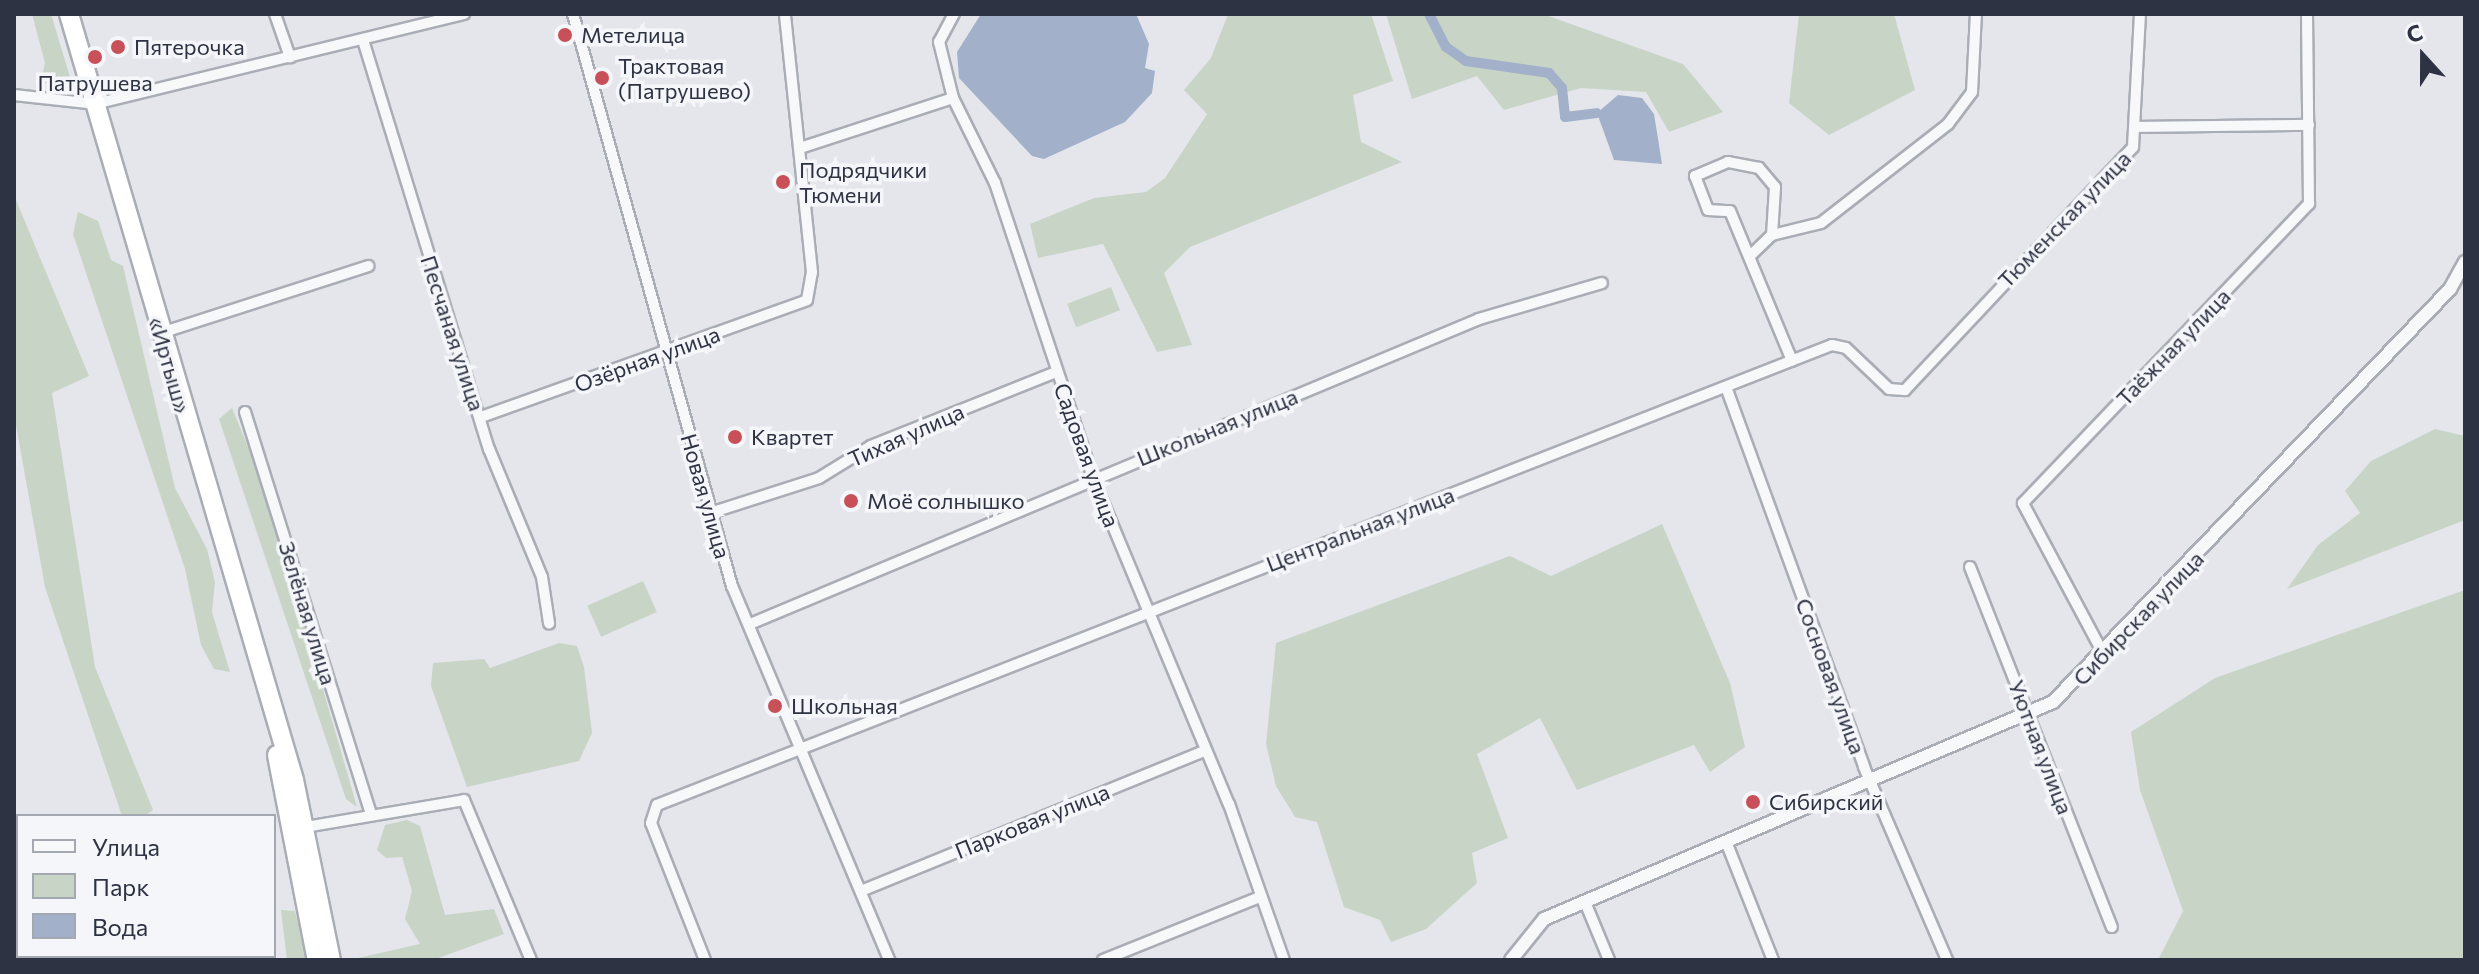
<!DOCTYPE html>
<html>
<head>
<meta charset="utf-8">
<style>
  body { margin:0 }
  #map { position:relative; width:2479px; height:974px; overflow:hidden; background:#e4e6eb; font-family:Commissioner,sans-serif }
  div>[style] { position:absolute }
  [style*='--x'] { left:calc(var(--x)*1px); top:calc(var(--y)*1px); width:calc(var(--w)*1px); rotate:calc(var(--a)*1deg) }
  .green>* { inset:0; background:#c8d5c6; transform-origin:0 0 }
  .water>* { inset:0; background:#a2b1c9 }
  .canal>* { height:10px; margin:-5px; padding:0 5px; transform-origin:5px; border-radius:5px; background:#a2b1c9 }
  .roads { filter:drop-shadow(2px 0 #a9adb5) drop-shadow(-2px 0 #a9adb5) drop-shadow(0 2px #a9adb5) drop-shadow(0 -2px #a9adb5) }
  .minor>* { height:10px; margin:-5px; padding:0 5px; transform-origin:5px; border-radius:5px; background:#f7f8fa }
  .tertiary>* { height:12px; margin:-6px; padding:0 6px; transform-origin:6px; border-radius:6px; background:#f7f8fa }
  .trunk>* { height:18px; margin:-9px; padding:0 9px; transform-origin:9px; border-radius:9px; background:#fff }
  .dots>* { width:22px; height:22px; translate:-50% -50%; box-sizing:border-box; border:4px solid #f4f6f9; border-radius:50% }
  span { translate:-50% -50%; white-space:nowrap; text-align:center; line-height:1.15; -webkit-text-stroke:7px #f4f6f9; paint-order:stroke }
  .poi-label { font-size:22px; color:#2d3343 }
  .left { translate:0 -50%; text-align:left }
  .street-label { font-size:22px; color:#2d3343 }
  .frame { position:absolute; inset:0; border:16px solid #2d3343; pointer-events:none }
  .legend { position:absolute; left:16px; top:814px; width:260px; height:144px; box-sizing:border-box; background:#f4f6f9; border:2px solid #a4a8b0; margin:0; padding:10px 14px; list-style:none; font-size:24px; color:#2d3343 }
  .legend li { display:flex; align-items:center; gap:16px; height:40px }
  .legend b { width:40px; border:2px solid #a4a8b0 }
  .north { position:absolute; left:2383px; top:16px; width:80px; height:80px; -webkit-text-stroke:6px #f4f6f9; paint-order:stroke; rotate:339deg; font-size:22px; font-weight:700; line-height:32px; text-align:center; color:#2d3343 }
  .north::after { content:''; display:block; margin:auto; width:28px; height:36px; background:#2d3343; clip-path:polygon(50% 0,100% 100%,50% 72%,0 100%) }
</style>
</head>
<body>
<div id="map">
  <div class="green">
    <div style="clip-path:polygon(32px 14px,51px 14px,70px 77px,64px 91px,41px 81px,45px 63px)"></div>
    <div style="clip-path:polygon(1228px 14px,1371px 14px,1393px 81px,1353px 95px,1361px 142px,1402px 162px,1190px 247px,1164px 273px,1192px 345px,1157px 352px,1103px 244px,1038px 258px,1030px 224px,1094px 198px,1146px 192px,1165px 178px,1207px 114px,1184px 90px,1211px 58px)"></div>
    <div style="clip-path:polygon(1386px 14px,1543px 14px,1683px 64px,1723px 112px,1669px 132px,1646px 92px,1581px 88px,1504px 110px,1477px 76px,1412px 99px)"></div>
    <div style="clip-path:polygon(1799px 14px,1894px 14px,1915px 90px,1829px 135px,1789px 103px)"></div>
    <div style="clip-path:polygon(14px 195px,89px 376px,52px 393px,95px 667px,153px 810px,145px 816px,122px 816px,45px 587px,14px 414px)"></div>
    <div style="clip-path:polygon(78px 212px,98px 221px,111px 260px,123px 266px,175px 488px,207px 549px,215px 582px,212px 612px,230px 672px,214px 669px,201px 645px,185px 569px,73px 234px)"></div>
    <div style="left:1111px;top:287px;width:25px;height:47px;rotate:69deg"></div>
    <div style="clip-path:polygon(232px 408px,265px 488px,357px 807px,346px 799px,219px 419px)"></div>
    <div style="clip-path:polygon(2435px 429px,2465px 436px,2465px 520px,2287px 589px,2318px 545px,2360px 513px,2345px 491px,2371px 461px)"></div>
    <div style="clip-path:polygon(1662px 524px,1730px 683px,1745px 747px,1710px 772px,1694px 745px,1577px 790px,1540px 718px,1477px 754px,1508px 838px,1472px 853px,1477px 883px,1426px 929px,1391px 942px,1380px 920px,1344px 907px,1317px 822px,1295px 817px,1276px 786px,1266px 744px,1276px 643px,1510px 556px,1551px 576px)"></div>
    <div style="left:643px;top:581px;width:34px;height:61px;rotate:66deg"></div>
    <div style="clip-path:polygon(2465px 590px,2465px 960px,2158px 960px,2183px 911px,2140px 790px,2131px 732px,2215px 678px)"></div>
    <div style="clip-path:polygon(559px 643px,577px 646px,584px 667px,592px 733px,579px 761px,467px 787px,431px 686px,433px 663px,484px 659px,490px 668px)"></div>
    <div style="clip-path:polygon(407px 820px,420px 826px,445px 915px,494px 909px,504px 934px,433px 960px,349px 960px,420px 944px,405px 919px,412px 891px,402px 857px,386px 858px,377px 850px,385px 825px)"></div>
    <div style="clip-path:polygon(18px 879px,18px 956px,169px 960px,14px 960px)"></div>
    <div style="clip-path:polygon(281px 910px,295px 911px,308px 960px,287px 960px)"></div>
  </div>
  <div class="water">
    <div style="clip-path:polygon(981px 14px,1136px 14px,1149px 44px,1145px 68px,1155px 71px,1152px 93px,1125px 122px,1044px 159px,1032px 156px,959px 78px,957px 52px)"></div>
    <div style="clip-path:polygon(1618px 95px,1642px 98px,1654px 114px,1662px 164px,1614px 160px,1597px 113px)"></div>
  </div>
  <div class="canal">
    <div style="--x:1429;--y:14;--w:37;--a:63"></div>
    <div style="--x:1446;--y:47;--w:24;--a:35"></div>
    <div style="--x:1466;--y:61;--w:84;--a:8.2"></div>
    <div style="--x:1549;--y:73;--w:20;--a:49"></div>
    <div style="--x:1562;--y:88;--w:29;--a:84"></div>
    <div style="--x:1565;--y:117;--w:32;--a:-7"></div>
  </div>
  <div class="roads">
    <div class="minor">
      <div style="--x:275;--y:14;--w:46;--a:70.8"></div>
      <div style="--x:573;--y:14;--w:594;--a:74.47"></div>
      <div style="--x:732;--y:586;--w:406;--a:67.2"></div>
      <div style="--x:363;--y:40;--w:428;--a:72.9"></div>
      <div style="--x:489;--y:449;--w:139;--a:67.5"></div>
      <div style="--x:542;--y:577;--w:47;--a:81.3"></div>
      <div style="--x:14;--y:95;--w:81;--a:6.3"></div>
      <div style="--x:95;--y:104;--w:380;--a:-13.7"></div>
      <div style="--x:953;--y:98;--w:58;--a:-104"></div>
      <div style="--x:939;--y:42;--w:32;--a:-62"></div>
      <div style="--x:2139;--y:127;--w:170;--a:-0.7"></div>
      <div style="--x:800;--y:148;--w:161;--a:-18.1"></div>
      <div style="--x:953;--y:98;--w:95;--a:63.7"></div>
      <div style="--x:995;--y:183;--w:311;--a:71.6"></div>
      <div style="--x:1093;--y:478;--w:353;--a:67.4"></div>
      <div style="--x:1229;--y:804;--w:165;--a:70.6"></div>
      <div style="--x:1772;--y:235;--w:48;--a:-86.4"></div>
      <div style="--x:1775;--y:187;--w:25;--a:-130"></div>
      <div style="--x:1759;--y:168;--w:32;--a:-169"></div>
      <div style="--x:1728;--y:162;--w:36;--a:157"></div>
      <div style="--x:1695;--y:176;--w:36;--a:69"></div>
      <div style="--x:1708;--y:210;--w:22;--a:3"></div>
      <div style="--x:1730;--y:211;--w:162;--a:67.5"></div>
      <div style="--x:1750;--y:256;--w:30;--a:-44"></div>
      <div style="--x:1772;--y:235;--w:50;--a:-13.8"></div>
      <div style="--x:1821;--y:223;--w:161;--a:-37.9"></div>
      <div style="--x:1948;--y:124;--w:40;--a:-53"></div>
      <div style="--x:1972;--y:92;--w:78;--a:-87.1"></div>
      <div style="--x:161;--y:333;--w:218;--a:-17.9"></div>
      <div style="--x:1726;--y:387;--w:404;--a:70"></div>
      <div style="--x:1864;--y:767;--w:210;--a:66.7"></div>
      <div style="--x:245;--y:412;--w:421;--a:72.6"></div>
      <div style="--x:481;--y:417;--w:346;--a:-19.7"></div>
      <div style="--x:807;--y:300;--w:28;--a:-80"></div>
      <div style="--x:812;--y:272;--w:259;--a:-96"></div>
      <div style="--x:710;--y:513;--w:114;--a:-17.8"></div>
      <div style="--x:819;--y:478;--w:61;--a:-31.6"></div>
      <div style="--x:871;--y:446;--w:199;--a:-21.8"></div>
      <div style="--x:1970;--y:567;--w:387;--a:68.5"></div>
      <div style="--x:750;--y:624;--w:790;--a:-22.7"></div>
      <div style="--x:1479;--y:319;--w:128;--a:-16.3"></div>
      <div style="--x:2104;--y:655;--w:172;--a:-118.1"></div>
      <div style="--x:2023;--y:503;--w:414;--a:-46.3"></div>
      <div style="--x:2309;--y:204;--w:190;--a:-90.6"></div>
      <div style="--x:305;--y:827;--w:161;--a:-9.6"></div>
      <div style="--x:464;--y:800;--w:173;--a:67.3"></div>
      <div style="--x:1727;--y:844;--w:125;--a:68.4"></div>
      <div style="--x:861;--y:891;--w:370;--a:-22.2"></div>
      <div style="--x:1585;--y:902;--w:63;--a:67.5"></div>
      <div style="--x:705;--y:960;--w:147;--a:-111.5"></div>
      <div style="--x:651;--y:823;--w:19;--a:-72"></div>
      <div style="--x:657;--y:805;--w:1262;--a:-21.38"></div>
      <div style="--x:1832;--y:345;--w:14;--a:12"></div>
      <div style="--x:1846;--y:348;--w:59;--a:43.6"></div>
      <div style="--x:1889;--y:389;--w:16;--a:4"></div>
      <div style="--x:1905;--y:390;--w:333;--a:-46.8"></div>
      <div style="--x:2133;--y:147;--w:133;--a:-87"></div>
      <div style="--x:1103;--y:960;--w:169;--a:-21.9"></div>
    </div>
    <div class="tertiary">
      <div style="--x:1511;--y:960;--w:53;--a:-51.2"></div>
      <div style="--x:1544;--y:919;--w:553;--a:-23.09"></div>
      <div style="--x:2053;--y:702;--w:573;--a:-46.13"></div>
      <div style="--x:2450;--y:289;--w:31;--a:-61"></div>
    </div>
    <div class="trunk">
      <div style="--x:69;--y:14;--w:798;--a:73.63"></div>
      <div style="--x:294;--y:780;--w:184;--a:78.4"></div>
      <div style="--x:277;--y:755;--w:209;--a:79"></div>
    </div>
  </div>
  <div class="dots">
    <div style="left:565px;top:35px;background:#c85159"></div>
    <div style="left:118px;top:47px;background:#c85159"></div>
    <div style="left:95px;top:57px;background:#c85159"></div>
    <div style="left:602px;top:78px;background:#c85159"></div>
    <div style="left:783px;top:182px;background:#c85159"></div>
    <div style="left:735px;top:437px;background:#c85159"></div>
    <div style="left:851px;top:501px;background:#c85159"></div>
    <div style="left:775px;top:706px;background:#c85159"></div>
    <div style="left:1753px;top:802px;background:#c85159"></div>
  </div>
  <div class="poi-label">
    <span class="left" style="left:581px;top:35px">Метелица</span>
    <span class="left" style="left:134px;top:47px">Пятерочка</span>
    <span class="left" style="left:618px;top:78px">Трактовая<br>(Патрушево)</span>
    <span style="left:95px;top:83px">Патрушева</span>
    <span class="left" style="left:799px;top:182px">Подрядчики<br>Тюмени</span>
    <span class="left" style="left:751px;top:437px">Квартет</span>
    <span class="left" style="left:867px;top:501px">Моё солнышко</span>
    <span class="left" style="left:791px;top:706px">Школьная</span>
    <span class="left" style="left:1769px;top:802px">Сибирский</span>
  </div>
  <div class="street-label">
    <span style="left:2064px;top:219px;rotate:-46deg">Тюменская улица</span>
    <span style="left:453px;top:333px;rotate:72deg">Песчаная улица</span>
    <span style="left:2173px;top:347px;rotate:-46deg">Таёжная улица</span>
    <span style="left:647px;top:359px;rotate:-20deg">Озёрная улица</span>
    <span style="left:170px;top:365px;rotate:74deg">«Иртыш»</span>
    <span style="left:1217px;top:427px;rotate:-22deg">Школьная улица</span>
    <span style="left:906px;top:435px;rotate:-24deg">Тихая улица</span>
    <span style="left:1087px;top:455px;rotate:70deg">Садовая улица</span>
    <span style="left:706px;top:496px;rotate:74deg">Новая улица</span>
    <span style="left:1360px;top:529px;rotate:-21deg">Центральная улица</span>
    <span style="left:308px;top:613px;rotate:73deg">Зелёная улица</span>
    <span style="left:2138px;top:618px;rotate:-46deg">Сибирская улица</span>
    <span style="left:1831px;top:676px;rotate:70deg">Сосновая улица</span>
    <span style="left:2041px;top:747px;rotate:69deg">Уютная улица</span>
    <span style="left:1032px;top:821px;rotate:-22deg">Парковая улица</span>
  </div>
  <div class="frame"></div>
  <ul class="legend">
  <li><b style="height:10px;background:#f7f8fa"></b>Улица</li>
  <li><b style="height:22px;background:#c8d5c6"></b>Парк</li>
  <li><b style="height:22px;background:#a2b1c9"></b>Вода</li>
  </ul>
  <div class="north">С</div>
</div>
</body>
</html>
